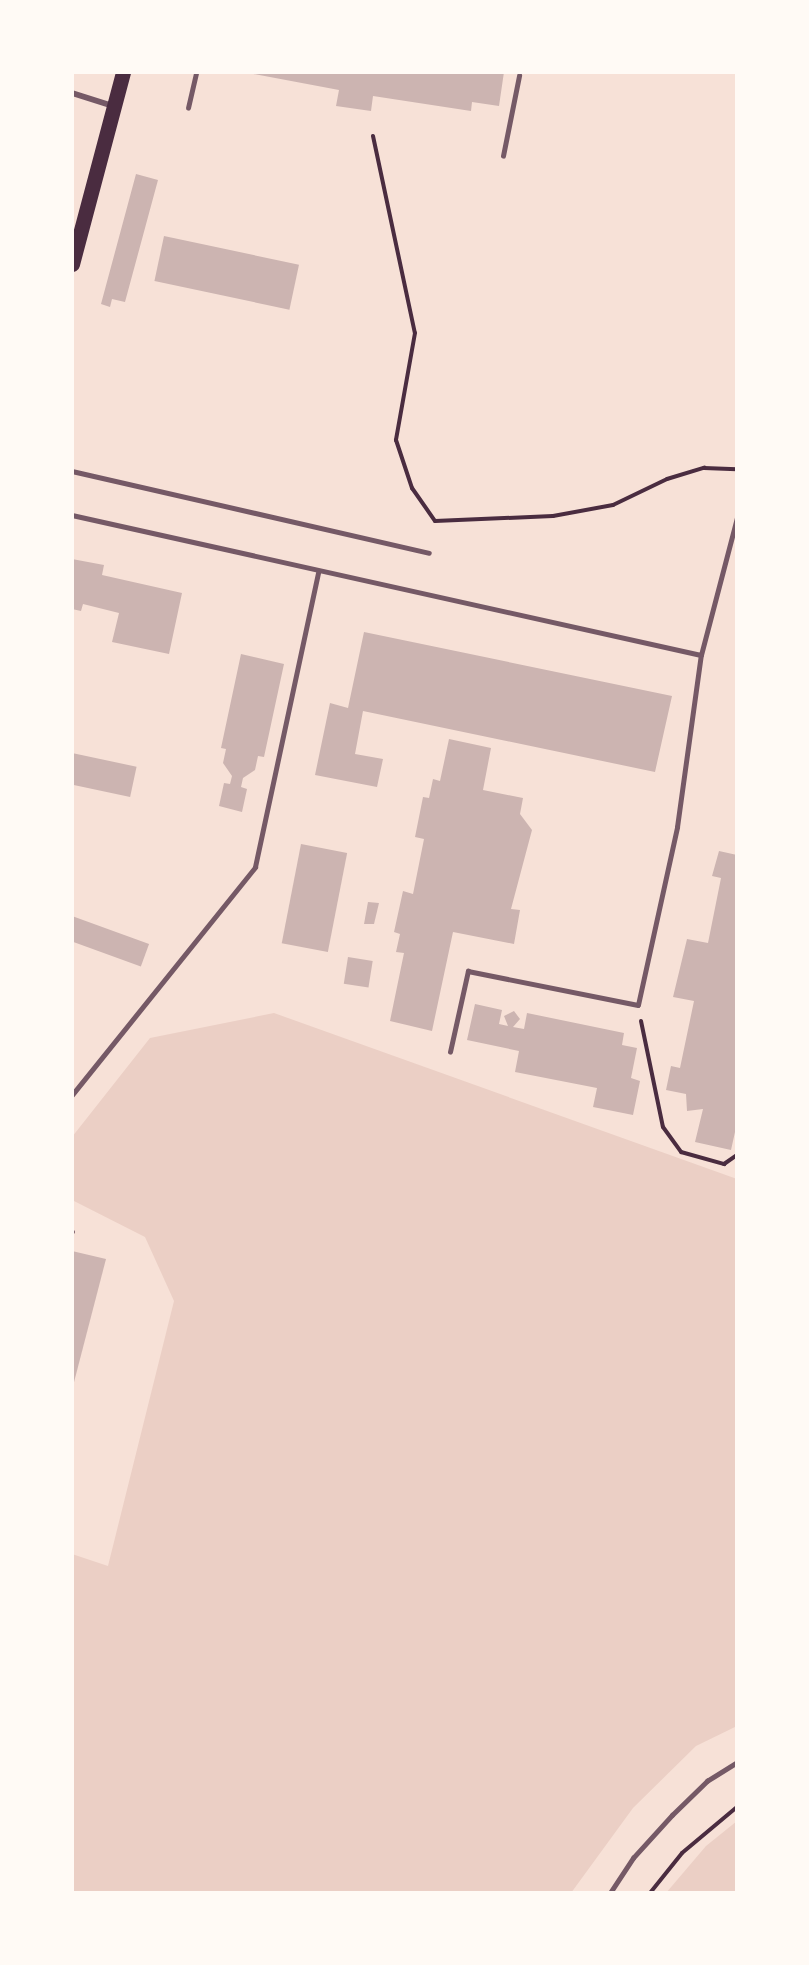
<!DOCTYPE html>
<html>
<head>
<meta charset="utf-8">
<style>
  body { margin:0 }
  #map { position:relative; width:809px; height:1965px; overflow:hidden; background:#f7e1d7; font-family:"Space Grotesk",sans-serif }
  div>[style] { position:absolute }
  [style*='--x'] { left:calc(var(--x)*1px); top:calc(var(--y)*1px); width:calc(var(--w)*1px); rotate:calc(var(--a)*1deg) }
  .green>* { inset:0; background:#ebcfc5 }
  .building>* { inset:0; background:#ccb4b1; transform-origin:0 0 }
  .path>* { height:4px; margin:-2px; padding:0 2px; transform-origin:2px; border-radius:2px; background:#4a2c40 }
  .service>* { height:4.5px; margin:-2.25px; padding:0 2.25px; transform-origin:2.25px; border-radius:2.25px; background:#755966 }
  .minor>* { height:6px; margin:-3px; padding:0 3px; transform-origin:3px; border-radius:3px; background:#755966 }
  .primary>* { height:15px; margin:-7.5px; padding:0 7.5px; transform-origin:7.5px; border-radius:7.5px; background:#4a2c40 }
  span { translate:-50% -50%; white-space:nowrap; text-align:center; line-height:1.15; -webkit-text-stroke:4.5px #fffaf5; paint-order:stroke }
  .frame { position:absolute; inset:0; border:74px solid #fffaf5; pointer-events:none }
</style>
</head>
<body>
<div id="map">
  <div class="green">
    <div style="clip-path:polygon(274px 1013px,737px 1179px,737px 1726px,696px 1746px,633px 1808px,571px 1893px,72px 1893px,72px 1554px,108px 1566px,174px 1301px,145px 1237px,72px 1200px,72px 1137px,150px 1038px)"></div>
    <div style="clip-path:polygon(737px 1821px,737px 1893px,666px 1893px,706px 1846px)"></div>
  </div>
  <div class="building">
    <div style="clip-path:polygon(243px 72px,504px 72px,499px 106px,472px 102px,471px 111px,373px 96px,371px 111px,336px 106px,339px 90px)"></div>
    <div style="clip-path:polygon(136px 174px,158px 180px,125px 302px,112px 299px,110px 307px,101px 304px)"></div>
    <div style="left:164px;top:236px;width:138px;height:46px;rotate:12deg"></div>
    <div style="clip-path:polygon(72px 559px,104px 565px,102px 575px,182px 593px,169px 654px,112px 642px,119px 613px,83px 604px,81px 611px,72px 609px)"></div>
    <div style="clip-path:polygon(364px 632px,672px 696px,655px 772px,363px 711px,355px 754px,383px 759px,377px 787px,315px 775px,330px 703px,348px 708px)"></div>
    <div style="clip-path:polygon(241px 654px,284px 664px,264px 757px,258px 756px,255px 770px,243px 778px,241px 787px,247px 789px,242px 812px,219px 806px,224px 783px,230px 784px,232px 776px,223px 763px,226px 749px,221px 748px)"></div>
    <div style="clip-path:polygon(449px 739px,491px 748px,483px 790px,523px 798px,520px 814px,532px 830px,511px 909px,520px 910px,514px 944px,453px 932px,432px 1031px,390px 1021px,404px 953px,396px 952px,400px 934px,394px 932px,403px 891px,413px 894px,424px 839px,415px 837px,423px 797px,429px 798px,433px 779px,440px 781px)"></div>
    <div style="left:72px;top:753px;width:66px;height:31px;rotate:12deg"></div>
    <div style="left:301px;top:844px;width:47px;height:101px;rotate:11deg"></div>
    <div style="clip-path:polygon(719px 851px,737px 855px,737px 1123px,731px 1150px,695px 1142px,703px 1109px,687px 1111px,686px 1094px,666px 1090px,671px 1066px,680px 1068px,694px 1001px,673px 997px,687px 939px,708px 943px,721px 878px,712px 876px)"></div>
    <div style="clip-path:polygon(368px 902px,379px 903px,374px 924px,364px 924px)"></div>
    <div style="left:72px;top:916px;width:82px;height:24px;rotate:20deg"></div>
    <div style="left:348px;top:957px;width:25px;height:27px;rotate:9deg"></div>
    <div style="clip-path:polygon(475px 1004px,502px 1010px,499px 1024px,508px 1026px,504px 1016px,514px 1011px,520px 1019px,513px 1027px,524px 1029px,527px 1013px,624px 1033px,622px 1045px,637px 1048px,631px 1078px,640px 1081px,633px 1115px,593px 1107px,597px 1088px,515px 1072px,519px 1051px,467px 1040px)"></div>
    <div style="clip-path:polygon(72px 1251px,106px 1259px,73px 1386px,72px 1386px)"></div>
  </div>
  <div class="path">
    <div style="--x:373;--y:136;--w:201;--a:78"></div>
    <div style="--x:415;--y:333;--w:109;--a:100.1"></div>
    <div style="--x:396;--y:440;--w:51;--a:71.6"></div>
    <div style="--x:412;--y:488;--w:40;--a:55.1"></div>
    <div style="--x:435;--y:521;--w:118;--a:-2.4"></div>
    <div style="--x:553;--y:516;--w:61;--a:-10.4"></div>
    <div style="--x:613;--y:505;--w:60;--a:-25.7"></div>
    <div style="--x:667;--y:479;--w:39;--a:-17"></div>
    <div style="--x:704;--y:468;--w:33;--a:2"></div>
    <div style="--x:641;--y:1021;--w:108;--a:78.3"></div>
    <div style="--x:663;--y:1127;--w:31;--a:54"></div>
    <div style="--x:681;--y:1152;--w:45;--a:15.6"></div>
    <div style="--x:724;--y:1164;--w:16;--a:-35"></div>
    <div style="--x:650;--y:1893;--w:51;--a:-51.3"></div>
    <div style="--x:682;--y:1853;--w:72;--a:-39.9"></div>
  </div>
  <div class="service">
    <div style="--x:188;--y:108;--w:37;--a:-77"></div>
    <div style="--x:503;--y:156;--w:82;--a:-78.7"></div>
    <div style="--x:72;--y:471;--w:366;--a:12.9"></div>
    <div style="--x:72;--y:515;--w:644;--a:12.55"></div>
    <div style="--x:701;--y:655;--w:142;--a:-75.3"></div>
    <div style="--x:450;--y:1052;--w:83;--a:-77.5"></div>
    <div style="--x:468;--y:971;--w:173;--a:11.3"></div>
    <div style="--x:638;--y:1005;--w:182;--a:-77.6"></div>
    <div style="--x:677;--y:827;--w:174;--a:-82.1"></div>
    <div style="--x:72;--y:1095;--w:292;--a:-51.2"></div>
    <div style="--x:255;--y:867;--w:301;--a:-77.9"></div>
    <div style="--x:72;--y:1232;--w:1;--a:0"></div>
    <div style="--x:610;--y:1893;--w:42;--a:-56.7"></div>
    <div style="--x:633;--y:1858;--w:58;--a:-47.8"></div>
    <div style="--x:672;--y:1815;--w:49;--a:-44.2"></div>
    <div style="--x:707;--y:1781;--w:36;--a:-32"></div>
  </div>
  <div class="minor">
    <div style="--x:72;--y:93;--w:43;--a:17.6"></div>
  </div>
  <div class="primary">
    <div style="--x:72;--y:264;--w:199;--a:-75.1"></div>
  </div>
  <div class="frame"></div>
</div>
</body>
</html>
